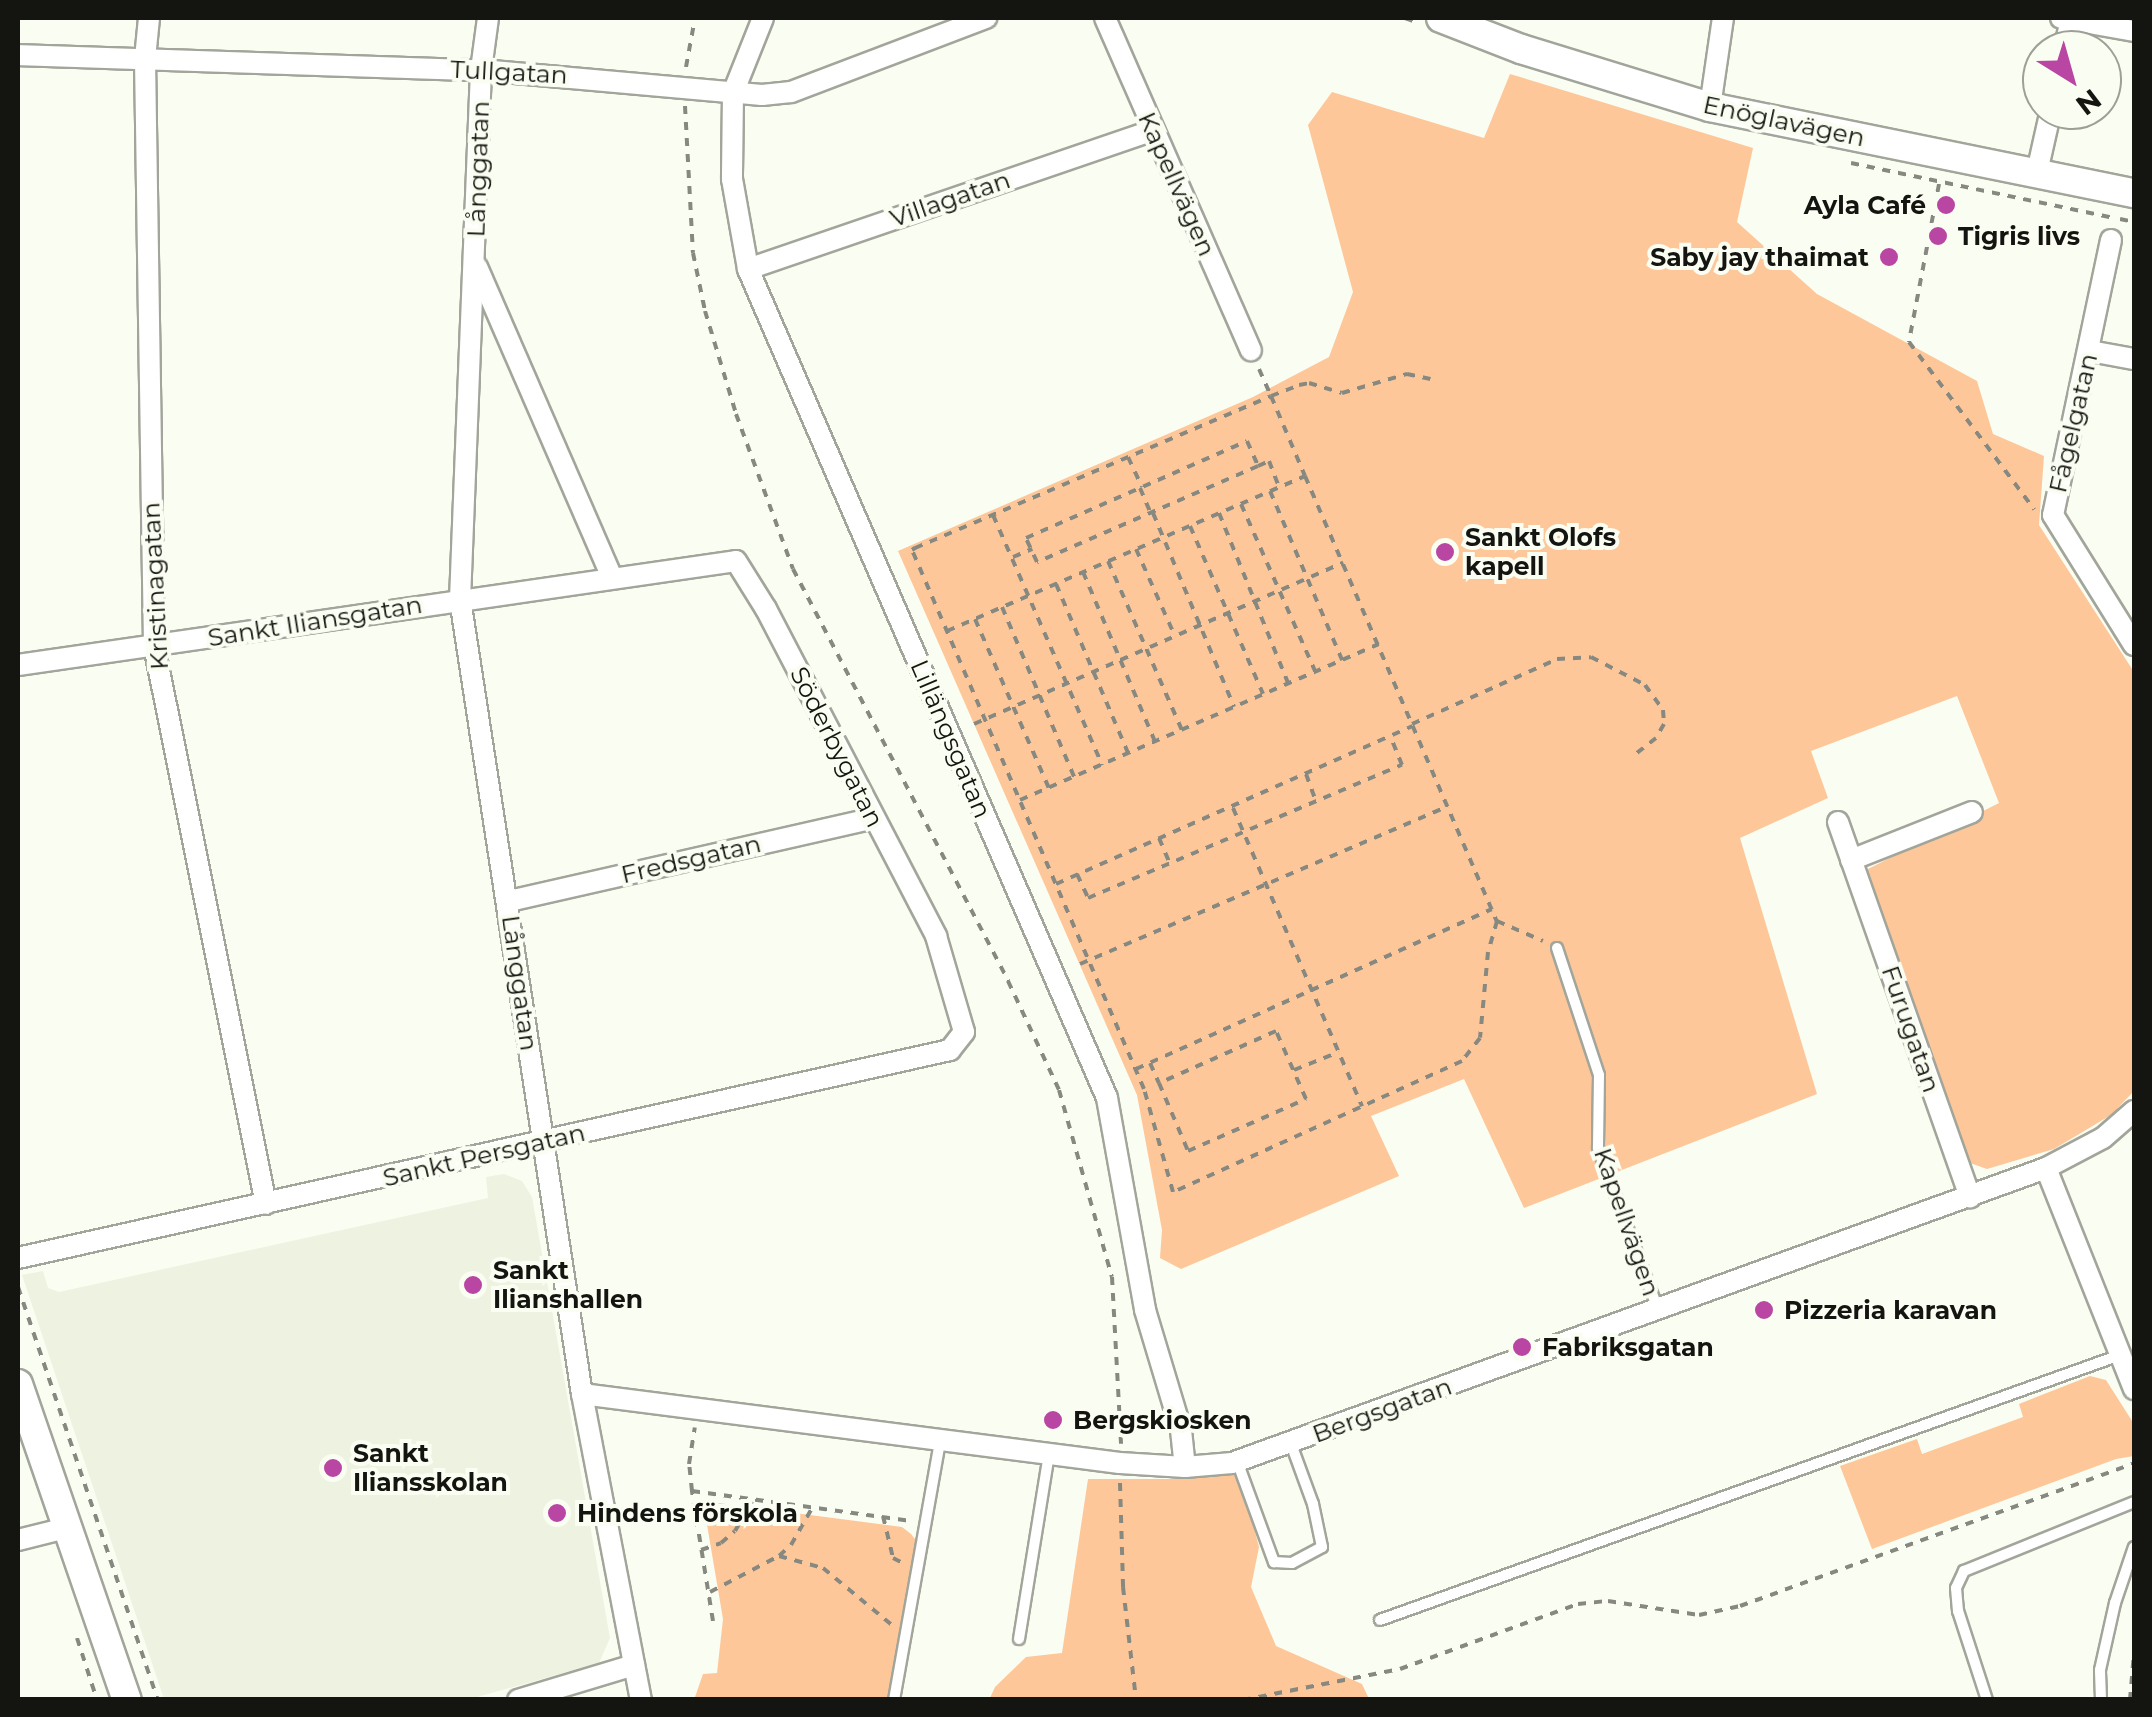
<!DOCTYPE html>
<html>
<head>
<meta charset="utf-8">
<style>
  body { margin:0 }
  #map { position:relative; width:2152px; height:1717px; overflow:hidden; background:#fafdf1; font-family:Montserrat,sans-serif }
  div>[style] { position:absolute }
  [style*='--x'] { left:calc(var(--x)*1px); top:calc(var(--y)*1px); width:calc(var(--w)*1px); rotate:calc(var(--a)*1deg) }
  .built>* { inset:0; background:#eef2e0 }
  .green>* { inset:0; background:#fdc799 }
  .path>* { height:4px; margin-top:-2px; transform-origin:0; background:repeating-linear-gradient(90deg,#878981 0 8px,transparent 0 16px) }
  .roads { filter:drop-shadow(2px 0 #a2a59a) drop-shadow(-2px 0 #a2a59a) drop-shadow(0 2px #a2a59a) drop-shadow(0 -2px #a2a59a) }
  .lane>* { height:10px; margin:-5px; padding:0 5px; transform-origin:5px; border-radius:5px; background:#fff }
  .street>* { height:20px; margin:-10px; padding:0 10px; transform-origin:10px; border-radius:10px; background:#fff }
  .secondary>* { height:28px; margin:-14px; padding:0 14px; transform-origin:14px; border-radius:14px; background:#fff }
  .dots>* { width:28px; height:28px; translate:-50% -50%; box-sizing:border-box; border:5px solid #fafdf1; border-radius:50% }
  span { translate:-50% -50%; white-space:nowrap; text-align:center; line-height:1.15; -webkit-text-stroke:8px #fafdf1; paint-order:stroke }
  .street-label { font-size:25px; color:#141511 }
  .poi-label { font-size:25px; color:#141511; font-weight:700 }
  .right { translate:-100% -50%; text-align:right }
  .left { translate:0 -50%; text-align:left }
  .frame { position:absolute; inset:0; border:20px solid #141511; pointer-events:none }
  .north { position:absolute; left:2022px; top:30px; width:100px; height:100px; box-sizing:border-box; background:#fafdf1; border:2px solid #9ea097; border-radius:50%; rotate:143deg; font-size:28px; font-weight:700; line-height:40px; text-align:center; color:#141511 }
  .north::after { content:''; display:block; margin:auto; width:35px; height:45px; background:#b846a2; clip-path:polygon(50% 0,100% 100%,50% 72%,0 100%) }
</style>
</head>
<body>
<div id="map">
  <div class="built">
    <div style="clip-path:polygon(504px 1174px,522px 1181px,532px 1197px,610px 1638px,599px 1663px,470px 1699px,164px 1699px,22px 1275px,43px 1271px,48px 1288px,59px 1292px,488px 1198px,486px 1177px)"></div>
  </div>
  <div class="green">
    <div style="clip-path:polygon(1510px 74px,1753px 148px,1737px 222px,1817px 294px,1977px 381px,1993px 434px,2044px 456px,2039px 525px,2134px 672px,2134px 1091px,2111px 1115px,2054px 1149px,1987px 1169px,1970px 1163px,1862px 872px,1999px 803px,1957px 696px,1811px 751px,1828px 798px,1740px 838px,1817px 1094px,1524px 1208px,1464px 1079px,1371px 1116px,1399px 1176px,1181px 1269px,1160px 1258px,1162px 1230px,1137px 1095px,898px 551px,1253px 397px,1329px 357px,1353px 292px,1308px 125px,1332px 92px,1484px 138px)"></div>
    <div style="clip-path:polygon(2090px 1376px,2106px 1380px,2134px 1424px,2134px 1456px,2116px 1459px,1872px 1549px,1840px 1466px,1917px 1439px,1922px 1454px,2023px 1417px,2019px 1404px)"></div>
    <div style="clip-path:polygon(1238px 1467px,1259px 1547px,1251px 1587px,1276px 1646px,1362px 1684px,1369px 1699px,989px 1700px,995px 1687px,1026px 1657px,1062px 1653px,1088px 1479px,1187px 1479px)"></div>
    <div style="clip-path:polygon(703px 1501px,902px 1527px,911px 1534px,918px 1543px,894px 1699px,694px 1700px,703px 1674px,717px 1673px,723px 1619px)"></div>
  </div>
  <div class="path">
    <div style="--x:1405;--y:18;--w:15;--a:20"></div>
    <div style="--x:686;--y:67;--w:50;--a:-79.6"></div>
    <div style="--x:685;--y:106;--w:147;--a:86.9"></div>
    <div style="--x:693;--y:253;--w:59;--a:78.3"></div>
    <div style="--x:705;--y:311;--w:108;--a:73.2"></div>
    <div style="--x:736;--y:414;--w:165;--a:69.8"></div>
    <div style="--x:793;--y:569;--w:465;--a:62.4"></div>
    <div style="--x:1008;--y:981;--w:120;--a:64.9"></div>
    <div style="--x:1059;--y:1090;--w:194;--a:74.2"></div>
    <div style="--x:1112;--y:1277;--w:167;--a:86.9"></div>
    <div style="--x:1851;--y:163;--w:265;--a:11.8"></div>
    <div style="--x:1939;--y:184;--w:161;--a:100.8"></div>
    <div style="--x:1909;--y:342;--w:209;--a:53.2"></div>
    <div style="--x:2120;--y:219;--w:14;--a:12"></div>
    <div style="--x:1259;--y:369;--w:30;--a:66"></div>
    <div style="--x:1271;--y:396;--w:87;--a:67"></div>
    <div style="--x:1305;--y:476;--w:485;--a:66.7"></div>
    <div style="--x:1497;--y:921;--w:32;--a:106"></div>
    <div style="--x:1488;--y:952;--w:86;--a:95.3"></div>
    <div style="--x:1480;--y:1038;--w:29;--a:128"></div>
    <div style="--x:1462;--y:1061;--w:317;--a:155.6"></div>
    <div style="--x:1173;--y:1192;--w:107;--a:-105.7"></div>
    <div style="--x:1144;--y:1089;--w:587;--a:-113.29"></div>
    <div style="--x:912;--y:550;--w:4;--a:-34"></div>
    <div style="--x:915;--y:548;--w:387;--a:-23.1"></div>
    <div style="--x:1271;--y:396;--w:30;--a:-21"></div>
    <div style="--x:1299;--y:385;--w:10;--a:-11"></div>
    <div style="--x:1309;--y:383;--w:34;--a:17"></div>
    <div style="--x:1342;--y:393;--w:68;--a:-16.3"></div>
    <div style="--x:1407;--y:374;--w:24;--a:12"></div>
    <div style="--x:1247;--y:441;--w:27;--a:66"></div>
    <div style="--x:1258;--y:466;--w:241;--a:156.5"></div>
    <div style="--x:1037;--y:562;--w:26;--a:-115"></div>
    <div style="--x:1026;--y:538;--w:241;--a:-23.7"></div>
    <div style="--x:1128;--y:457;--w:33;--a:65"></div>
    <div style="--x:1258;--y:466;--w:12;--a:-24"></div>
    <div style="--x:1269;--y:461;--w:28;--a:69"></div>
    <div style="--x:1140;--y:488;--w:26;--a:67"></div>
    <div style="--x:1270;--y:491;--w:184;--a:66.9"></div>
    <div style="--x:1241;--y:504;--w:183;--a:66.1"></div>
    <div style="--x:1153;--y:513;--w:210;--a:67.3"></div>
    <div style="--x:1219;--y:513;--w:183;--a:67.9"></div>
    <div style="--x:993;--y:515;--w:273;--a:66.4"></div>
    <div style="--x:1190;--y:526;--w:183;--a:66.5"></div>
    <div style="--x:1136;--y:549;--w:95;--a:65.9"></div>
    <div style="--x:1013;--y:557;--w:21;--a:-23"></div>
    <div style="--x:1108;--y:561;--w:184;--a:66.4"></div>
    <div style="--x:1083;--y:572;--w:185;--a:67"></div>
    <div style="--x:1056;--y:584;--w:184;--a:66.9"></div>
    <div style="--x:1002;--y:607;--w:185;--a:67"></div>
    <div style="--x:975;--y:619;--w:184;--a:66.4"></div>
    <div style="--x:947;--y:631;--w:390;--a:-23.4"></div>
    <div style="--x:974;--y:724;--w:403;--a:-23.6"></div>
    <div style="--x:1412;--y:724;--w:159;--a:-24.1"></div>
    <div style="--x:1557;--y:659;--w:34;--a:-3"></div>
    <div style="--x:1591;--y:657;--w:61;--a:27.4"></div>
    <div style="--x:1645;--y:685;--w:31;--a:54"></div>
    <div style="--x:1663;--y:710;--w:14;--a:86"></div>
    <div style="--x:1664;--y:724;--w:16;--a:120"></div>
    <div style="--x:1656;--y:738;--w:29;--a:142"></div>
    <div style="--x:1306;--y:774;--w:29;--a:70"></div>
    <div style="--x:1020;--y:800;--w:391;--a:-23.5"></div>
    <div style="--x:1233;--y:808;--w:325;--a:66.6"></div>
    <div style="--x:1159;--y:838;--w:25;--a:67"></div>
    <div style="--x:1077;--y:874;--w:26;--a:65"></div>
    <div style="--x:1088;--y:898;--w:341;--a:-23"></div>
    <div style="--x:1402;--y:765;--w:31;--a:-112"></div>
    <div style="--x:1056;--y:884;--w:390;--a:-23.9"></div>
    <div style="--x:1497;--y:921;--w:50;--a:23.5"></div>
    <div style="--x:1080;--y:964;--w:400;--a:-23.2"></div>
    <div style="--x:1150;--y:1063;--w:22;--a:66"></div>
    <div style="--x:1159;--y:1083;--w:74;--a:66.9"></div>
    <div style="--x:1188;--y:1151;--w:129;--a:-23.8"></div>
    <div style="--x:1306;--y:1099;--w:74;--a:-113.8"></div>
    <div style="--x:1276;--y:1031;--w:128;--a:156"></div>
    <div style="--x:1136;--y:1069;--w:390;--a:-24.2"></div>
    <div style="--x:1294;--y:1070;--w:48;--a:-21.8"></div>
    <div style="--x:18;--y:1287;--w:436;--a:71.3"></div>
    <div style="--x:1120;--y:1483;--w:104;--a:88.3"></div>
    <div style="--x:1123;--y:1587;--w:114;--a:83.4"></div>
    <div style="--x:692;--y:1491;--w:27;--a:-96"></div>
    <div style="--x:689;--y:1464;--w:37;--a:-81"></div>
    <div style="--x:883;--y:1516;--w:43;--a:76.6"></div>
    <div style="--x:893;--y:1558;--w:11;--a:27"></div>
    <div style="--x:701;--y:1550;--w:21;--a:-19"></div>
    <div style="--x:721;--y:1543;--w:18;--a:-41"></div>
    <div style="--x:735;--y:1531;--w:34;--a:-60"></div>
    <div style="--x:779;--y:1556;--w:46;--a:15.3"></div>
    <div style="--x:823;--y:1568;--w:89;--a:39.6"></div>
    <div style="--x:710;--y:1592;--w:78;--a:-27.6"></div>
    <div style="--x:779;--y:1556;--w:16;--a:-43"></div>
    <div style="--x:791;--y:1545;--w:40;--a:-60.3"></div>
    <div style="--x:713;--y:1621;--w:132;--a:-99.2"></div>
    <div style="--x:692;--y:1491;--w:221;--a:7.8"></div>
    <div style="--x:77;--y:1638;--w:65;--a:72.1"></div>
    <div style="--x:1243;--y:1700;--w:160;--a:-11.2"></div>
    <div style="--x:1400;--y:1669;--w:189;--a:-20.1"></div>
    <div style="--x:1578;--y:1604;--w:30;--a:-6"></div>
    <div style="--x:1608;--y:1601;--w:92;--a:8.7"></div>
    <div style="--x:1699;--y:1615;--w:42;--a:-12.4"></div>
    <div style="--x:1740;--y:1606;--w:419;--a:-19.9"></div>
    <div style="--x:2130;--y:1700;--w:48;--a:-85.2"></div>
  </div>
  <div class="roads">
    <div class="lane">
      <div style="--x:1557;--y:948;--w:134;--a:71.7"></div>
      <div style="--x:1599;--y:1075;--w:73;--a:90.8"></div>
      <div style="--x:1598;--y:1148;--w:172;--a:69.6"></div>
      <div style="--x:1237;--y:1461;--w:108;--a:69.9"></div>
      <div style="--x:1274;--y:1562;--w:18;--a:3"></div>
      <div style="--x:1292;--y:1563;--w:34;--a:-28"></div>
      <div style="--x:1322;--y:1547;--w:44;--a:-101.8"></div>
      <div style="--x:1313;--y:1504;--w:64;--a:-110.1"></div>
      <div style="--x:1380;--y:1620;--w:786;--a:-19.7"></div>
      <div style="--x:1019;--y:1639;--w:187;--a:-80.8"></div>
      <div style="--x:894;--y:1700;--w:261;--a:-79.9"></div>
      <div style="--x:1987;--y:1700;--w:94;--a:-108"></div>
      <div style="--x:1958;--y:1611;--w:23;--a:-95"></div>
      <div style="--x:1956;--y:1588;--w:19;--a:-65"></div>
      <div style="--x:1964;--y:1571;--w:183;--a:-22.1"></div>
      <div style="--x:2101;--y:1700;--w:30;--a:-92"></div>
      <div style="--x:2100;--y:1670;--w:69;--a:-77.4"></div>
      <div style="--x:2115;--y:1603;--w:59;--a:-71.3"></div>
    </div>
    <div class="street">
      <div style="--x:149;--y:18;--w:41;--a:95.6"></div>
      <div style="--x:145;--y:59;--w:586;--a:89.12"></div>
      <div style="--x:154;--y:645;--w:570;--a:78.67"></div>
      <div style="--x:488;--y:18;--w:52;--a:97.7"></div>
      <div style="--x:481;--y:70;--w:529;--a:92.27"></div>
      <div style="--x:460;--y:599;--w:804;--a:81.28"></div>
      <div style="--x:582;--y:1394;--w:312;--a:79.1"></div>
      <div style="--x:763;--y:18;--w:81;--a:111.8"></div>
      <div style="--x:733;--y:93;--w:86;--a:90.7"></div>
      <div style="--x:732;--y:179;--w:91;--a:79.9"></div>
      <div style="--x:748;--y:269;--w:903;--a:66.58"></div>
      <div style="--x:1107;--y:1098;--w:215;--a:79.8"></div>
      <div style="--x:1145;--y:1310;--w:125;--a:73.3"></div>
      <div style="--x:1181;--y:1430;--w:37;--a:84"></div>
      <div style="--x:1105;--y:18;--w:363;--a:66.3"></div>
      <div style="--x:2061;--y:18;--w:74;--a:10.1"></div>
      <div style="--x:2064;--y:50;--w:32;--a:-77"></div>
      <div style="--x:18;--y:55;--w:463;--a:1.9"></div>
      <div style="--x:481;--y:70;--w:282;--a:5.1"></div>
      <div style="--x:762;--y:95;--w:29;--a:-6"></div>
      <div style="--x:791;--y:92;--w:209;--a:-20.8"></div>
      <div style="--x:1710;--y:107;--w:90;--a:-81.7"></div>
      <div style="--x:2037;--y:172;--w:64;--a:-77.3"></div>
      <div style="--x:2111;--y:240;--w:281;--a:101.9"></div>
      <div style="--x:2053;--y:515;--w:153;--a:58.1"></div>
      <div style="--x:477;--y:267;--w:338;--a:66.5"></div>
      <div style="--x:748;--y:269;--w:428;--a:-18.9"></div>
      <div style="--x:2090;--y:351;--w:45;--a:10.3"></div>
      <div style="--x:18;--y:665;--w:725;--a:-8.24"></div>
      <div style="--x:736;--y:561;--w:57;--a:58"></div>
      <div style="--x:766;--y:609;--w:369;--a:62.5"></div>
      <div style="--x:936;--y:936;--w:100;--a:73.7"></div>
      <div style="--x:964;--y:1032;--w:23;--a:128"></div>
      <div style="--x:950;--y:1050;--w:955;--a:167.42"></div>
      <div style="--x:1838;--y:822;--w:398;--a:70.6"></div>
      <div style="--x:1851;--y:860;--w:130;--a:-21.6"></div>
      <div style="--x:509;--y:901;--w:374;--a:-12.8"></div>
      <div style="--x:2046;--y:1168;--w:238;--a:68.3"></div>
      <div style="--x:582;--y:1394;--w:542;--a:7.31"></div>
      <div style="--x:1120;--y:1463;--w:65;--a:3.5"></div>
      <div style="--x:1185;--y:1467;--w:47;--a:-4.9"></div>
      <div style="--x:1232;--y:1463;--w:866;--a:-19.92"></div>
      <div style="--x:2046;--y:1168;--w:64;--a:-27.8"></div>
      <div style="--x:2103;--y:1138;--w:41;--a:-41.1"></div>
      <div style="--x:18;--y:1540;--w:49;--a:-14"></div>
      <div style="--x:518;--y:1700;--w:121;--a:-16.8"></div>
    </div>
    <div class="secondary">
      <div style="--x:1441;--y:18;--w:86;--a:21.2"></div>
      <div style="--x:1521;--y:49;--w:198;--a:17.1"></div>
      <div style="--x:1710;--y:107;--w:433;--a:11.5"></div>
      <div style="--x:18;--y:1384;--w:334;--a:71"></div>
    </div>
  </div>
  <div class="dots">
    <div style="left:1946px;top:205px;background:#b846a2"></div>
    <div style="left:1938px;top:236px;background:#b846a2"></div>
    <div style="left:1889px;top:257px;background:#b846a2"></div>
    <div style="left:1445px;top:552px;background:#b846a2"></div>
    <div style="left:473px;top:1285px;background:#b846a2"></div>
    <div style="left:1764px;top:1310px;background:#b846a2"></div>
    <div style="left:1522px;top:1347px;background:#b846a2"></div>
    <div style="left:1053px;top:1420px;background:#b846a2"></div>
    <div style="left:333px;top:1468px;background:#b846a2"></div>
    <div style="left:557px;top:1513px;background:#b846a2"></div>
  </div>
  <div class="street-label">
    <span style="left:509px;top:72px;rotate:3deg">Tullgatan</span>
    <span style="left:1784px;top:121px;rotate:12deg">Enöglavägen</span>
    <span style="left:478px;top:169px;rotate:-88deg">Långgatan</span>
    <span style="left:1177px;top:184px;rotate:66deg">Kapellvägen</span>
    <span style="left:950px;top:199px;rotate:-19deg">Villagatan</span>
    <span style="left:2073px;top:423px;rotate:-77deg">Fågelgatan</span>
    <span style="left:155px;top:586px;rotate:-93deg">Kristinagatan</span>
    <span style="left:315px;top:621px;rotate:-9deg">Sankt Iliansgatan</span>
    <span style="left:951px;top:739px;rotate:67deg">Lillängsgatan</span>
    <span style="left:837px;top:747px;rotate:63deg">Söderbygatan</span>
    <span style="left:691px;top:859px;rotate:-13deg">Fredsgatan</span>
    <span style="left:520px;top:983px;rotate:82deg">Långgatan</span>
    <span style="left:1911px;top:1029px;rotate:71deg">Furugatan</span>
    <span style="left:484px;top:1155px;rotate:-13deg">Sankt Persgatan</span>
    <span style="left:1627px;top:1222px;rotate:71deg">Kapellvägen</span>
    <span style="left:1382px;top:1410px;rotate:-20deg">Bergsgatan</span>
  </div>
  <div class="poi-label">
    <span class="right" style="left:1926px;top:205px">Ayla Café</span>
    <span class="left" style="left:1958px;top:236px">Tigris livs</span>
    <span class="right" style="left:1869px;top:257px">Saby jay thaimat</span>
    <span class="left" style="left:1465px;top:552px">Sankt Olofs<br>kapell</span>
    <span class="left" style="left:493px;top:1285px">Sankt<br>Ilianshallen</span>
    <span class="left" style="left:1784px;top:1310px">Pizzeria karavan</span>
    <span class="left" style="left:1542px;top:1347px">Fabriksgatan</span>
    <span class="left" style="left:1073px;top:1420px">Bergskiosken</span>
    <span class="left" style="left:353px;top:1468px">Sankt<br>Iliansskolan</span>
    <span class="left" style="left:577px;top:1513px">Hindens förskola</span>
  </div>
  <div class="frame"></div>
  <div class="north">N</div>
</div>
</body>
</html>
